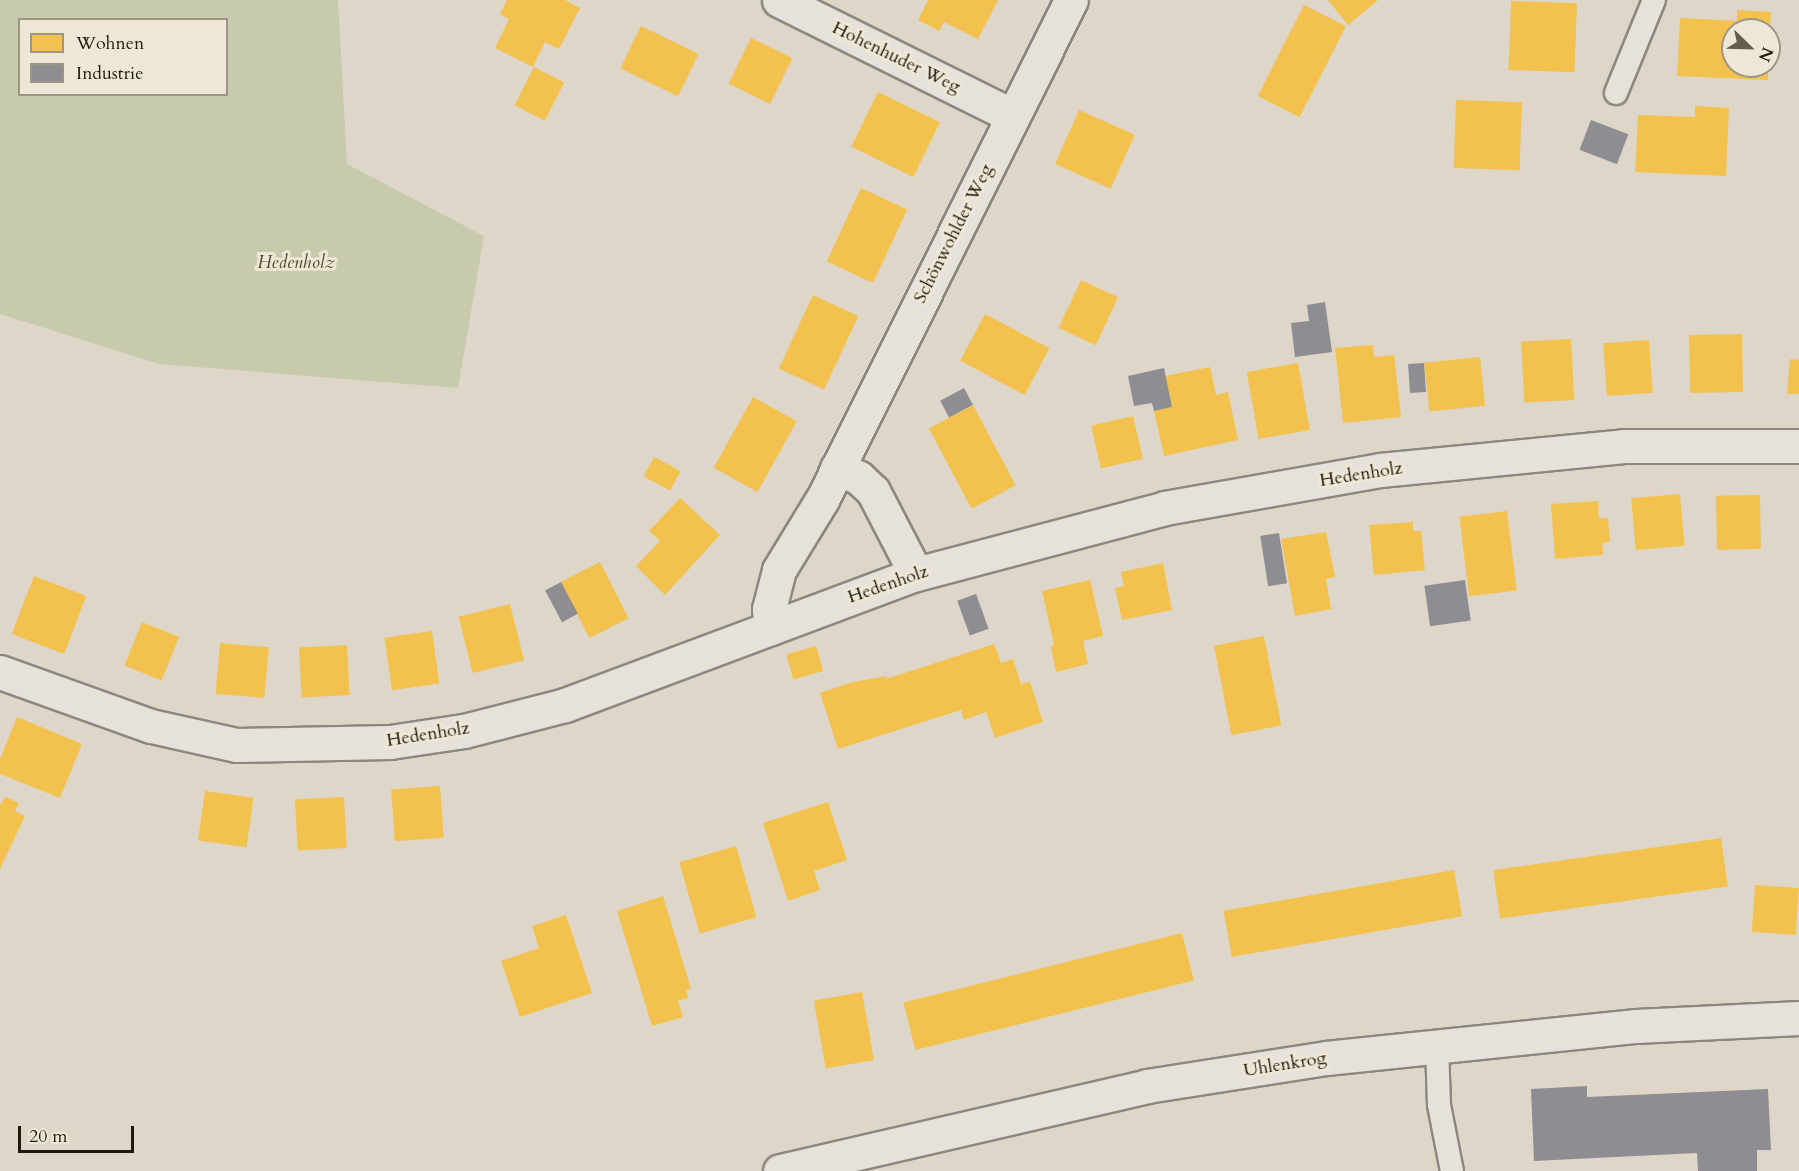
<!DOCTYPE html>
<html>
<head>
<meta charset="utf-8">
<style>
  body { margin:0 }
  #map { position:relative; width:1799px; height:1171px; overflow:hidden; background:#ded7c9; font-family:Cardo,serif }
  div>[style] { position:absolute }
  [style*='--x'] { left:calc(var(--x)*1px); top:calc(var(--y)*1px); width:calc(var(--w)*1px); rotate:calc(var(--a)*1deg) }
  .green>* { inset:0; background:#c7caab }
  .homes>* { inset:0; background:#f2c14e; transform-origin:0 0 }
  .industry>* { inset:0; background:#8d8d92; transform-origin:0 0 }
  .roads { filter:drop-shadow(2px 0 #8d887f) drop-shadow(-2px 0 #8d887f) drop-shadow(0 2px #8d887f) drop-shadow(0 -2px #8d887f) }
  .lane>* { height:22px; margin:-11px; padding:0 11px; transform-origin:11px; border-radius:11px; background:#e6e2db }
  .street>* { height:33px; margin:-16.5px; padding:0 16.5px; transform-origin:16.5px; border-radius:16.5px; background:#e6e2db }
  span { translate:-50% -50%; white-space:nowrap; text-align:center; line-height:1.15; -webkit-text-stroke:6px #efe7d6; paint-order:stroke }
  .street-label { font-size:18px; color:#22190d }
  .park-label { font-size:18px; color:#4e4b35; font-style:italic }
  .legend { position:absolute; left:18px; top:18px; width:210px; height:78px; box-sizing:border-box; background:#efe7d6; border:2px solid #9d9586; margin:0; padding:8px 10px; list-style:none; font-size:18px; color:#22190d }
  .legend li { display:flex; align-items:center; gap:12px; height:30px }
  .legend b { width:30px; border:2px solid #9d9586 }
  .north { position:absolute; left:1721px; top:18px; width:60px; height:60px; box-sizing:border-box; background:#efe7d6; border:2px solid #9d9586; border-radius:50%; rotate:113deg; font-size:16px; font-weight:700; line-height:24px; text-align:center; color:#22190d }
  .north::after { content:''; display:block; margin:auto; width:21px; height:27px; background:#645c4f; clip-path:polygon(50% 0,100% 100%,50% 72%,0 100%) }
  .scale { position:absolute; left:18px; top:1126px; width:116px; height:27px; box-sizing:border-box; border:3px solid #22190d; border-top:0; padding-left:8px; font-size:18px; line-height:21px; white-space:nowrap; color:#22190d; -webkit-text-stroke:4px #efe7d6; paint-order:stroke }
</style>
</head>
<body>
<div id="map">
  <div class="green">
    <div style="clip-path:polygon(evenodd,0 0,338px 0,347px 164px,484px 236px,458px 388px,159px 364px,0 314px,0 0,20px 20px,226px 20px,226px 94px,20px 94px,20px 20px)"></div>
  </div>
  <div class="homes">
    <div style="clip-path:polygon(507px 0,565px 0,580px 8px,559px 49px,545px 42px,533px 67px,495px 48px,509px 19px,500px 14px)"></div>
    <div style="clip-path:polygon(928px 0,998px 0,978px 39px,944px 22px,939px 31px,918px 20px)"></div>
    <div style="clip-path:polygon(1328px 0,1378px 0,1348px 25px)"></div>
    <div style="left:1511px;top:1px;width:66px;height:69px;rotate:2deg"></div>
    <div style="left:1304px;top:5px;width:47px;height:102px;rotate:27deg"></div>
    <div style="clip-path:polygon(1737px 10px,1771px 12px,1770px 30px,1733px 30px,1733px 66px,1768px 66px,1768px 80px,1677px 76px,1680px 18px,1737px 21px)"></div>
    <div style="left:641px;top:26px;width:64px;height:47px;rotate:26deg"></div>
    <div style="left:751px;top:38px;width:46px;height:51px;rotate:26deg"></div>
    <div style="left:534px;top:67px;width:34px;height:43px;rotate:27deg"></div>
    <div style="left:878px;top:92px;width:69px;height:61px;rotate:26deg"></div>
    <div style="left:1456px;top:100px;width:66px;height:68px;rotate:2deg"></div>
    <div style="clip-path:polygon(1695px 106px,1729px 108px,1726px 176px,1635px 172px,1638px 115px,1695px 117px)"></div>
    <div style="left:1079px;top:110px;width:61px;height:59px;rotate:24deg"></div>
    <div style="left:861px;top:188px;width:51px;height:81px;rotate:25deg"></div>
    <div style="left:1081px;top:280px;width:41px;height:53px;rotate:25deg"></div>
    <div style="left:813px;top:295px;width:50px;height:81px;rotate:25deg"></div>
    <div style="left:985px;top:314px;width:73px;height:53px;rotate:28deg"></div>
    <div style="left:1742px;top:334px;width:58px;height:53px;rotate:89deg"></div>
    <div style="left:1571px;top:339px;width:61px;height:50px;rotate:87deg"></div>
    <div style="left:1649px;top:340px;width:53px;height:46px;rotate:86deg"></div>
    <div style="clip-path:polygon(1373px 345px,1374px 357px,1394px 355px,1401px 417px,1343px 423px,1335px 348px)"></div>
    <div style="left:1480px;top:357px;width:49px;height:56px;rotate:84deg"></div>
    <div style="clip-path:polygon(1790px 359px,1799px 360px,1799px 394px,1787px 394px)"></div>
    <div style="left:1298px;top:363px;width:68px;height:52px;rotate:80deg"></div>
    <div style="clip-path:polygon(1210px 367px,1216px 395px,1228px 392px,1238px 440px,1164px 456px,1154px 411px,1172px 407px,1165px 376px)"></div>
    <div style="left:753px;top:397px;width:50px;height:81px;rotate:29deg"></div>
    <div style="left:973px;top:405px;width:91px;height:50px;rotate:62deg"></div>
    <div style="left:1133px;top:416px;width:44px;height:43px;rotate:77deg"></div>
    <div style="left:654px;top:457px;width:30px;height:22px;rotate:28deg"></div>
    <div style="left:1680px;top:494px;width:52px;height:49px;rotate:85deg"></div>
    <div style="left:1760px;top:495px;width:54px;height:44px;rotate:89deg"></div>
    <div style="clip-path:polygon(680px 498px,720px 535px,665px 595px,636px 566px,660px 541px,649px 531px)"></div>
    <div style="clip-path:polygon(1598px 501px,1599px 518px,1608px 518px,1610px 542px,1602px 543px,1603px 555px,1555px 559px,1551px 504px)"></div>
    <div style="left:1507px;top:511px;width:80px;height:48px;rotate:83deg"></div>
    <div style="clip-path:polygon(1413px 522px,1413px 531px,1421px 531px,1425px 570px,1374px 575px,1369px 525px)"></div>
    <div style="clip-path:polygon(1326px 532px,1335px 577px,1326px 579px,1331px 609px,1295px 616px,1281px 539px)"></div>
    <div style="left:600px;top:562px;width:63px;height:44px;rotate:63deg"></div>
    <div style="clip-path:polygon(1163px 563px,1172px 610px,1122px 620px,1115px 588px,1124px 586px,1121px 572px)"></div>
    <div style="left:34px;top:576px;width:56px;height:62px;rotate:21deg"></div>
    <div style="clip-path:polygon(1090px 580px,1103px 636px,1083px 641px,1088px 664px,1056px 672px,1051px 647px,1054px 644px,1042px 591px)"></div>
    <div style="left:510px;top:604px;width:58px;height:53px;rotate:76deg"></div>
    <div style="left:142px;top:622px;width:40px;height:47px;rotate:22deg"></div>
    <div style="left:432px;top:631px;width:53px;height:48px;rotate:82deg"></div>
    <div style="left:1264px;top:636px;width:91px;height:51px;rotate:79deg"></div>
    <div style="left:220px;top:643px;width:49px;height:51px;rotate:5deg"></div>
    <div style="clip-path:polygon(994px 644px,1001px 663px,1013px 659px,1021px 684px,1030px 682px,1043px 722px,995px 738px,986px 712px,964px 720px,961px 710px,838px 749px,820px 693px,853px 682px,887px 676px,886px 679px)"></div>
    <div style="left:347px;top:645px;width:50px;height:48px;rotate:87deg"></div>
    <div style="left:816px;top:646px;width:26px;height:31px;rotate:74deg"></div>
    <div style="clip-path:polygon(17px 717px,82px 744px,60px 798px,0 774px,0 759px)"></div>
    <div style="left:440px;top:786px;width:52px;height:49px;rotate:86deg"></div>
    <div style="left:205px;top:791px;width:49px;height:50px;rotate:8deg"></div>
    <div style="clip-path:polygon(5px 797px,19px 803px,15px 811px,25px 816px,0 869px,0 805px)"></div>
    <div style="left:344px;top:797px;width:51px;height:49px;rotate:87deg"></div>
    <div style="clip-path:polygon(828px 802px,847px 860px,814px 871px,820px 890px,788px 901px,763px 823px)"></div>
    <div style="left:1721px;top:838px;width:49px;height:230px;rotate:82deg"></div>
    <div style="left:736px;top:846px;width:74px;height:59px;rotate:74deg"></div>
    <div style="left:1454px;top:870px;width:47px;height:234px;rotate:80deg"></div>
    <div style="left:1755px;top:885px;width:44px;height:47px;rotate:4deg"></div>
    <div style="clip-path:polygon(663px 896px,691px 989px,686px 990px,688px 998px,678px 1001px,683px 1017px,652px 1026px,617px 911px)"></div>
    <div style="clip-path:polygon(566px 915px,592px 993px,520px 1017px,501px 961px,539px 948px,532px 926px)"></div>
    <div style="left:1182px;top:933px;width:49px;height:287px;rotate:76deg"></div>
    <div style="left:862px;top:992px;width:69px;height:49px;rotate:80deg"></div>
  </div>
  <div class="industry">
    <div style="left:1591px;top:120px;width:40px;height:32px;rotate:21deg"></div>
    <div style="clip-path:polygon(1325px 302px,1332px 352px,1295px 357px,1291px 323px,1309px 321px,1307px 305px)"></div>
    <div style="left:1424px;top:363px;width:29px;height:16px;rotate:86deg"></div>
    <div style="clip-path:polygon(1164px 368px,1172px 407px,1154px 411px,1152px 403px,1134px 406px,1128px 376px)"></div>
    <div style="left:964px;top:388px;width:19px;height:27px;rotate:62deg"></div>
    <div style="left:1279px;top:533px;width:51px;height:19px;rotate:81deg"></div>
    <div style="left:1465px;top:580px;width:41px;height:41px;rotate:82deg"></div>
    <div style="left:561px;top:582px;width:36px;height:18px;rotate:62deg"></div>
    <div style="left:976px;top:594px;width:37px;height:20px;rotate:70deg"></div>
    <div style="clip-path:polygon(1587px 1086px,1587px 1097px,1768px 1089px,1771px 1150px,1757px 1150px,1757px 1171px,1698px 1171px,1697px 1153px,1534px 1161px,1531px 1089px)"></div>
  </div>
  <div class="roads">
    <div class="lane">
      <div style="--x:1616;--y:93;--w:100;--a:-67.8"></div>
      <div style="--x:1437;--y:1045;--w:60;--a:88.1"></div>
      <div style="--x:1439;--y:1105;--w:67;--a:78.9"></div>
    </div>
    <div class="street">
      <div style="--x:779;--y:0;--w:261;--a:26.4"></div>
      <div style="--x:837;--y:468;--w:24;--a:24"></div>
      <div style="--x:859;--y:478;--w:19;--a:43"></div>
      <div style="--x:873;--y:491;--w:93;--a:62.6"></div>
      <div style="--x:771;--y:628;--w:19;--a:-96"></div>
      <div style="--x:769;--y:609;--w:40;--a:-75.6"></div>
      <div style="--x:779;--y:570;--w:84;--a:-58.6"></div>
      <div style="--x:823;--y:498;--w:556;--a:-63.53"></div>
      <div style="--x:0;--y:672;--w:160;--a:19.7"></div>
      <div style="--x:151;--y:726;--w:88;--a:12.5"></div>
      <div style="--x:237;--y:745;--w:153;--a:-1.1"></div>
      <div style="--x:390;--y:742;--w:75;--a:-8.5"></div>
      <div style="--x:464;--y:731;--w:104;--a:-14.4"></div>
      <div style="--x:565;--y:705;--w:375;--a:-20.5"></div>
      <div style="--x:916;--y:574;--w:258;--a:-14.8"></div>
      <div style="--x:1165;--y:508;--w:218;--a:-10"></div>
      <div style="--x:1380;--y:470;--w:245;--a:-5.6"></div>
      <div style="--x:1624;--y:446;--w:175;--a:0"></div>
      <div style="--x:780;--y:1171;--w:377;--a:-13"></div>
      <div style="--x:1147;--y:1086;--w:181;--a:-8.9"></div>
      <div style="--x:1326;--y:1058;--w:312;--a:-5.9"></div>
      <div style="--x:1636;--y:1026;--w:163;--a:-2.8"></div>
    </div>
  </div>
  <div class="street-label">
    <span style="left:896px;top:58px;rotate:26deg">Hohenhuder Weg</span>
    <span style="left:954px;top:234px;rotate:-63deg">Schönwohlder Weg</span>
    <span style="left:1361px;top:475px;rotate:-9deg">Hedenholz</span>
    <span style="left:888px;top:585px;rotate:-19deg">Hedenholz</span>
    <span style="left:428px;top:735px;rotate:-9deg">Hedenholz</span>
    <span style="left:1285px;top:1065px;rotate:-9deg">Uhlenkrog</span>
  </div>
  <div class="park-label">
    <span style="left:296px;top:263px">Hedenholz</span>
  </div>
  <ul class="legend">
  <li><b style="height:16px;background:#f2c14e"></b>Wohnen</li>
  <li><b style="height:16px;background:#8d8d92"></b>Industrie</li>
  </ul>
  <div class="north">N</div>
  <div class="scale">20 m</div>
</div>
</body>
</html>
